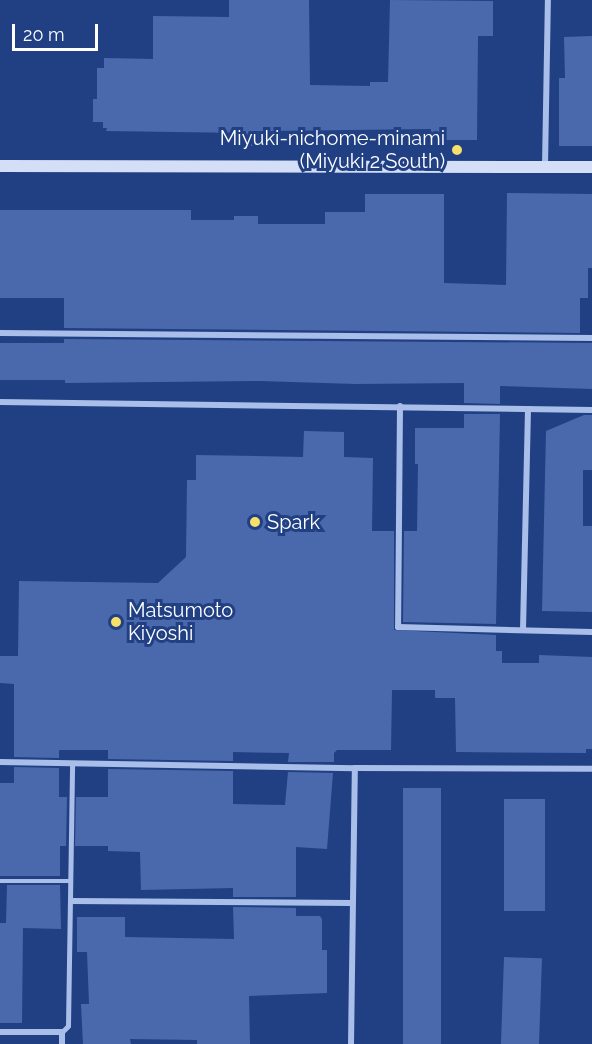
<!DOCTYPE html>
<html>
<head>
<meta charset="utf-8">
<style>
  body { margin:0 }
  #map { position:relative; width:592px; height:1044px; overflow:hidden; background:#214084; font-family:Raleway,sans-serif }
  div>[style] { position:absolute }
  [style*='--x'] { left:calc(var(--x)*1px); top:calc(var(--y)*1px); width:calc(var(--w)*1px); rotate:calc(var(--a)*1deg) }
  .building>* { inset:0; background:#4a69ad; transform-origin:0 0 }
  .lane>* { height:4.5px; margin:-2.25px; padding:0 2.25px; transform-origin:2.25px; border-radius:2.25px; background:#a9bee9 }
  .street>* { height:6px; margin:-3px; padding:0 3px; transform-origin:3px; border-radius:3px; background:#a9bee9 }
  .secondary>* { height:12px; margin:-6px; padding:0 6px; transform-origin:6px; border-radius:6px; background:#d4dff7 }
  .dots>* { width:16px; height:16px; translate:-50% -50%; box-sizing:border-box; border:3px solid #214084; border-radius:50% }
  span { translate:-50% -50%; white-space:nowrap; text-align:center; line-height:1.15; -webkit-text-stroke:6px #214084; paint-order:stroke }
  .poi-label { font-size:20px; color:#fff }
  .right { translate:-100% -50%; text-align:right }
  .left { translate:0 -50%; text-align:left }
  .scale { position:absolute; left:12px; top:24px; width:86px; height:27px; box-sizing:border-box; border:3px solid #fff; border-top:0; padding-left:8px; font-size:18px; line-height:21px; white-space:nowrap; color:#fff; -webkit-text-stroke:4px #214084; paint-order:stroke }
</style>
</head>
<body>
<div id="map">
  <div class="building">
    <div style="clip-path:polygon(229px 0,309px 0,310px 85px,370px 86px,370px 82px,388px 82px,390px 0,493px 1px,493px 36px,478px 36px,477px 140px,431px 140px,431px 129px,270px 131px,271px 146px,245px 146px,246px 133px,106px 131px,107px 128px,103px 128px,103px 122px,93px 122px,93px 99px,97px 99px,97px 68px,104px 68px,104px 58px,153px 59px,153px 16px,229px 17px)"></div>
    <div style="clip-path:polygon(592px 36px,592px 146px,559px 146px,559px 78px,565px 78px,564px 37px)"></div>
    <div style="clip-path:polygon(507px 193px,592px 194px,592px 268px,588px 268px,588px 298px,580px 298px,580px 333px,64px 328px,64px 298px,0 298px,0 210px,191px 210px,191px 220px,234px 220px,234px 216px,258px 216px,258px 224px,325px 224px,325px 212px,365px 212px,365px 194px,444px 194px,444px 283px,506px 285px)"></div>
    <div style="clip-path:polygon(64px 339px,592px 343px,592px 389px,500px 386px,500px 404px,464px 403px,464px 383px,356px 384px,260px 381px,65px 383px,65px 380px,0 380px,0 343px,64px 343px)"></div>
    <div style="clip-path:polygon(464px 414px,500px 414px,496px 624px,403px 622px,404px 531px,417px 531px,418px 464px,415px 464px,415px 428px,464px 428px)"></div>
    <div style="clip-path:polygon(584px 415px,592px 415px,592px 470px,583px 470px,583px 526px,592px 526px,592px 612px,542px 611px,546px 431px)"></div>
    <div style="clip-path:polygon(304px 431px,344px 432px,344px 457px,373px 458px,372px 531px,394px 531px,394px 630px,496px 635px,496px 651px,502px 651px,502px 663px,539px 663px,539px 655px,592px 657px,592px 749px,586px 749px,586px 753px,456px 752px,455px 698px,435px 698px,435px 690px,392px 690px,391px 750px,337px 750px,334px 753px,334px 762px,288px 762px,289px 753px,233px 752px,233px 761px,108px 759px,108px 750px,59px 750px,59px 758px,14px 757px,14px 684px,0 683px,0 656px,18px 656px,19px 581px,158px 583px,186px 557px,187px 480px,196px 480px,196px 455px,303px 457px)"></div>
    <div style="clip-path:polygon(14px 767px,59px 768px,59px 797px,67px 797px,66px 846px,60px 846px,60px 876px,0 876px,0 783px,14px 783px)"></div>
    <div style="clip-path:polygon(108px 769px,233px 771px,233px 804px,285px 805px,288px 772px,333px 773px,327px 849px,296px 847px,296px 897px,233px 897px,233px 888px,141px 890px,140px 852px,108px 851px,108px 846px,75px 846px,76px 797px,108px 797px)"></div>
    <div style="left:403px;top:788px;width:38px;height:256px"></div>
    <div style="left:504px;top:799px;width:41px;height:112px"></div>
    <div style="clip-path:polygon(7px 885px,60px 885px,61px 929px,23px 928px,22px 1023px,0 1023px,0 923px,6px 923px)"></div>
    <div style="clip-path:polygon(233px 907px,296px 908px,296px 916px,320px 916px,322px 919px,322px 950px,327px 950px,327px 993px,249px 996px,250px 1044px,197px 1044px,197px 1040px,130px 1039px,131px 1044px,83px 1044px,81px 1004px,89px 1004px,87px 952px,77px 952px,77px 917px,125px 917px,125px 937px,234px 939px)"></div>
    <div style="left:504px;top:957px;width:38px;height:87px;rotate:2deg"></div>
  </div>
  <div class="lane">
    <div style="--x:0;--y:881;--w:71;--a:0"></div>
    <div style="--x:62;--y:1032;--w:8;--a:-45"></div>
    <div style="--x:68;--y:1026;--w:261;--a:-89.1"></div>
  </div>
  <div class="street">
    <div style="--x:545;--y:166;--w:166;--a:-89"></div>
    <div style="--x:0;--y:333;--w:592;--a:0.48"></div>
    <div style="--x:0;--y:402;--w:592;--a:0.77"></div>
    <div style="--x:400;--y:406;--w:221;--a:90.5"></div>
    <div style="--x:398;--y:627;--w:194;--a:1.5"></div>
    <div style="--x:523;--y:630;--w:221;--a:-88.7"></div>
    <div style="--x:0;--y:762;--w:355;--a:1"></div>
    <div style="--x:355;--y:768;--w:237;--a:0.2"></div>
    <div style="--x:71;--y:901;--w:281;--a:0.4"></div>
    <div style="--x:0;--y:1032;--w:62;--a:0"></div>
    <div style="--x:62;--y:1032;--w:12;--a:90"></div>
    <div style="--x:351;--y:1044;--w:276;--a:-89.2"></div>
  </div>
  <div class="secondary">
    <div style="--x:0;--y:166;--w:592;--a:0.1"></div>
  </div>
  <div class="dots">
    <div style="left:457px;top:150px;background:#f6df6a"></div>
    <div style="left:255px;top:522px;background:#f6df6a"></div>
    <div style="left:116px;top:622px;background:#f6df6a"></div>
  </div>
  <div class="poi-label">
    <span class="right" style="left:445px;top:150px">Miyuki-nichome-minami<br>(Miyuki 2 South)</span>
    <span class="left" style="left:267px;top:522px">Spark</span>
    <span class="left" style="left:128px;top:622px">Matsumoto<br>Kiyoshi</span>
  </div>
  <div class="scale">20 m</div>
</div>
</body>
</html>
